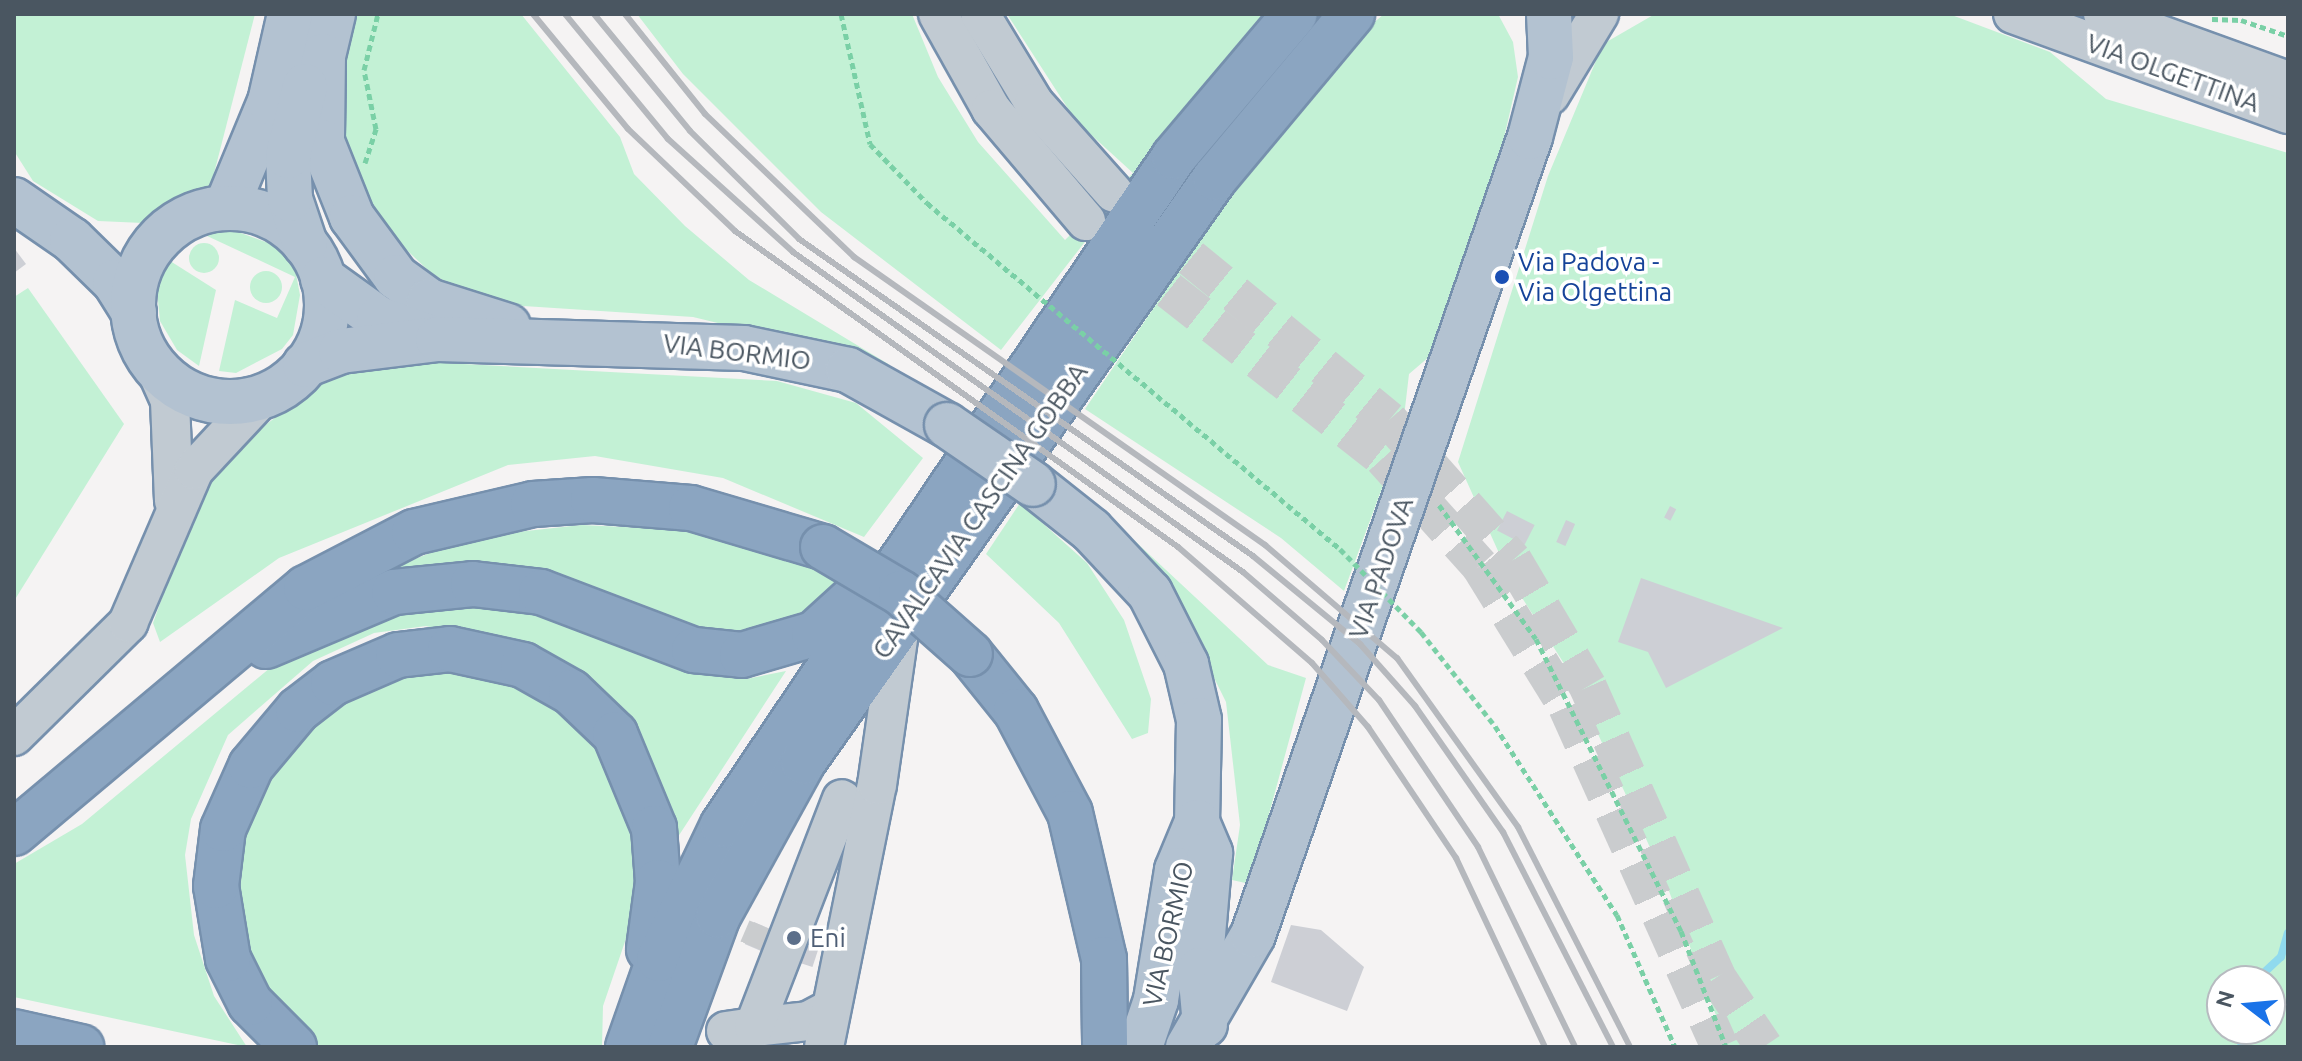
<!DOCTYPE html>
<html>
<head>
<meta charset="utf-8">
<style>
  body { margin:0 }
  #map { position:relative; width:2302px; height:1061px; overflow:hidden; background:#f5f3f3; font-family:Ubuntu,sans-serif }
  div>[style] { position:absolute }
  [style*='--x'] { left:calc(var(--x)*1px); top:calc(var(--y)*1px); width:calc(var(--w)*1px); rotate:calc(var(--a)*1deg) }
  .green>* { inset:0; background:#c3f1d5 }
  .round { border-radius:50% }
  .stream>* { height:8px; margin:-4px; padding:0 4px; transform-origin:4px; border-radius:4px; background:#90daee }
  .building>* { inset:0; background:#cdcfd5; transform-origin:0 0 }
  .minor-tunnel>* { height:38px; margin-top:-19px; transform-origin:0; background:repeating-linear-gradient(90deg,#caccce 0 38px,transparent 0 57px) }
  .path>* { height:5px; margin-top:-2.5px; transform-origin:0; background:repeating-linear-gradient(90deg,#7ad0a6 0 6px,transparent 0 10px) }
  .roads { filter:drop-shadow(2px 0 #7690ad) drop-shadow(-2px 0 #7690ad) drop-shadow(0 2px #7690ad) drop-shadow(0 -2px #7690ad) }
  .minor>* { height:38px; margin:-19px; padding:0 19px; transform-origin:19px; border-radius:19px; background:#c1cad2 }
  .major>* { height:44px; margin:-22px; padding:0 22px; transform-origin:22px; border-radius:22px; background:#b3c2d1 }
  .major>.ring { margin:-22px; padding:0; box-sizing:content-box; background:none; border:44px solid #b3c2d1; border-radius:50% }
  .highway>* { height:44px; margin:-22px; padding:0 22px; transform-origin:22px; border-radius:22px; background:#8ba5c1 }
  .rail>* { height:6px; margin:-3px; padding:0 3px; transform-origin:3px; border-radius:3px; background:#b5b8bd }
  .path-bridge>* { height:5px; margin-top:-2.5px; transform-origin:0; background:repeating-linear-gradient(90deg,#7ad0a6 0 6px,transparent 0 10px) }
  .bridges { filter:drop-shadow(2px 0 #7690ad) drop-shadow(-2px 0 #7690ad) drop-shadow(0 2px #7690ad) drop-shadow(0 -2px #7690ad) }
  .major-bridge>* { height:44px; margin:-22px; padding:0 22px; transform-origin:22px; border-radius:22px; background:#b3c2d1 }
  .highway-bridge>* { height:44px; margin:-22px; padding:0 22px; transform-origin:22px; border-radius:22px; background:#8ba5c1 }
  .dots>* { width:22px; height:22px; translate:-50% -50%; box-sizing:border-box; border:4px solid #fff; border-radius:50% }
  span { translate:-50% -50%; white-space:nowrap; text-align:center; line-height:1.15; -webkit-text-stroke:7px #fff; paint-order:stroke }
  .street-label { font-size:26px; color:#4a5661 }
  .transit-label { font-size:26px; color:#164399 }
  .left { translate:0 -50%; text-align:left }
  .service-label { font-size:26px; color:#4e5e75 }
  .frame { position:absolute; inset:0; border:16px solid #4a5661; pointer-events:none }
  .north { position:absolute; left:2206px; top:965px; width:80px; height:80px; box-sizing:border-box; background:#fff; border:2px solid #b7bbc0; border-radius:50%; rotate:286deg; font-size:22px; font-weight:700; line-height:32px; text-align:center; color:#4a5661 }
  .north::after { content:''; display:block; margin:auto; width:28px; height:36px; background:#1a73e8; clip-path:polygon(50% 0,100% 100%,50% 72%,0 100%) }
</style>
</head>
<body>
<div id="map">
  <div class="green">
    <div style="clip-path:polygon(14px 14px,255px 14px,211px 185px,166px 224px,98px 221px,33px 181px,14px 151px)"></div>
    <div style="clip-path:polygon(350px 14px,521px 14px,620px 137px,634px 174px,685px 226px,749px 280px,890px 365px,693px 317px,507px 305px,462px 292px,430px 272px,378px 223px,356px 179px,337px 105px)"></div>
    <div style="clip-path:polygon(637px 14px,912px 14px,938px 77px,978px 142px,1065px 240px,1133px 173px,1076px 121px,1007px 14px,1273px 14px,1174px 127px,1001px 350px,821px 212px,683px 74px)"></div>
    <div style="clip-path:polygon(1384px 14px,1498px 14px,1513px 42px,1518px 77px,1494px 181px,1430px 356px,1409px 374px,1402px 434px,1344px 591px,1281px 538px,1085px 409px,1280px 122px,1336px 55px)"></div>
    <div style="clip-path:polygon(evenodd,1655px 14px,1949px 14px,2050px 52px,2106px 99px,2288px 153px,2288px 1047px,1728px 1047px,1664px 878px,1570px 673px,1512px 582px,1458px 462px,1548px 176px,1603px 44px,1655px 14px,2222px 981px,2270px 981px,2270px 1029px,2222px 1029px,2222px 981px)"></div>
    <div style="clip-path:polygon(227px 228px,274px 245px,291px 264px,296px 274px,300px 295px,293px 335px,282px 349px,236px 373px,219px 371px,235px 300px,277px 318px,295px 277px,205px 235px)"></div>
    <div class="round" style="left:189px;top:243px;width:30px;height:30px"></div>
    <div style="clip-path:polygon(167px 259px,216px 290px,199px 366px,177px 350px,160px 321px,157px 290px)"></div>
    <div class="round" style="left:250px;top:271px;width:32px;height:32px"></div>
    <div style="clip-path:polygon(28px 288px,124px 424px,14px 601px,14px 297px)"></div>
    <div style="clip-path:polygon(370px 359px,777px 381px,856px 403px,923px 458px,864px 537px,723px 478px,595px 456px,508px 465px,279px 558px,160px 642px,153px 623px,200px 492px,224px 456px,340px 369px)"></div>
    <div style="clip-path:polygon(1020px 503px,1087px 563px,1124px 620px,1151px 699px,1148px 733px,1132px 739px,1059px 623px,986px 554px)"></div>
    <div style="clip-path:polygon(581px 525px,688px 530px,813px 561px,838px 579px,816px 604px,764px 632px,712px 638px,653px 619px,593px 586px,522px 569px,360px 581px,470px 537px)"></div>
    <div style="clip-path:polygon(1122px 529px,1268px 665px,1306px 678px,1250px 884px,1232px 880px,1240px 825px,1226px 702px,1170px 589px)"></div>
    <div style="clip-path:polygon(500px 595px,690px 670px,746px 679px,786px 671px,672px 846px,641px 739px,523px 650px,426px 626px,374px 633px,313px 661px,228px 735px,191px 819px,185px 855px,194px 935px,214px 996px,247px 1047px,14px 997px,14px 864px,82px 824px,312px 633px,399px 606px)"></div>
    <div style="clip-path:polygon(483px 667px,578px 717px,618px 776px,640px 862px,631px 924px,603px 1006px,602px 1047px,316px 1047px,278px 1018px,228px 916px,256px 776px,359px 680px)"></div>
  </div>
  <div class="stream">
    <div style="--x:2255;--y:981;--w:35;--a:-43"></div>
    <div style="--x:2281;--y:957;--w:25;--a:-74"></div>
    <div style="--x:2241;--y:1047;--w:18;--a:-77"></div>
  </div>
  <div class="building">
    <div style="clip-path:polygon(14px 248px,26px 264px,14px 273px)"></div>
    <div style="left:1670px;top:506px;width:7px;height:13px;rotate:27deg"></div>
    <div style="left:1507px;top:511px;width:31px;height:22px;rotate:27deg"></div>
    <div style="left:1566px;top:520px;width:10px;height:24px;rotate:24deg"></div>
    <div style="clip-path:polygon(1641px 578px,1783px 628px,1666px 688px,1648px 652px,1618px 642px)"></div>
    <div style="left:754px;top:922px;width:28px;height:24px;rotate:23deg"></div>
    <div style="clip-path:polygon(1291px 925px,1321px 930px,1364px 967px,1347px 1011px,1271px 982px)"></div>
    <div style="left:806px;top:945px;width:13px;height:19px;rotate:18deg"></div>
  </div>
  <div class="minor-tunnel">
    <div style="--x:1147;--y:222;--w:313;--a:39.3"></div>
    <div style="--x:1389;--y:420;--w:187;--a:48.5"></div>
    <div style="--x:1513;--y:560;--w:147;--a:59.4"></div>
    <div style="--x:1588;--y:687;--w:317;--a:66"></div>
    <div style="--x:1717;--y:977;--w:84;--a:56.1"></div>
    <div style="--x:1124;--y:255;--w:329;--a:38.1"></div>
    <div style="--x:1383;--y:458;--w:145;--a:48.1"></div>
    <div style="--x:1480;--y:566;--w:166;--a:58.3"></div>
    <div style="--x:1567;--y:707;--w:373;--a:65.8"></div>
    <div style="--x:758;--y:949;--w:23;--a:-67"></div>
  </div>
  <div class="path">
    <div style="--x:841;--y:14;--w:133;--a:77.4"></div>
    <div style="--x:870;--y:144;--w:82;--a:46"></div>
    <div style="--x:2212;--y:19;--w:29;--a:2"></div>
    <div style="--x:2241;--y:20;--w:50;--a:18.8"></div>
    <div style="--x:365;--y:163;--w:36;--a:-72"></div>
    <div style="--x:376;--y:129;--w:60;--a:-101.5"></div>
    <div style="--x:364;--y:70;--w:58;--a:-76"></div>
    <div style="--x:1439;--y:505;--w:165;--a:54.1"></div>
    <div style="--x:1536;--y:639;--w:326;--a:63.6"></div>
    <div style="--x:1681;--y:931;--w:124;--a:68.8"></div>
    <div style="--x:1495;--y:726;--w:225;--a:57.2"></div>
    <div style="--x:1617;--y:915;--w:144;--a:66.3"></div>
  </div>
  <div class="roads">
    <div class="minor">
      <div style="--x:938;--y:14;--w:109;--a:60.8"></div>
      <div style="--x:991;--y:109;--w:147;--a:49.7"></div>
      <div style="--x:980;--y:14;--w:104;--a:58.8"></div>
      <div style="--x:1034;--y:103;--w:120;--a:48.4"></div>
      <div style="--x:2013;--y:14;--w:293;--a:20"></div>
      <div style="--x:2103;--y:14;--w:197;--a:19.9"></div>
      <div style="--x:1550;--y:95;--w:95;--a:-58.8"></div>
      <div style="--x:155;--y:367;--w:37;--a:66"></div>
      <div style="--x:170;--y:401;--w:100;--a:87.7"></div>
      <div style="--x:14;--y:736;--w:161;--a:-44.7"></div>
      <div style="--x:128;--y:623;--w:167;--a:-66.7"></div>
      <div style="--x:194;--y:470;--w:100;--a:-47"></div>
      <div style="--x:754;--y:1027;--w:54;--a:-6.3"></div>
      <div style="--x:808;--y:1021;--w:24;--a:-28"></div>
      <div style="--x:726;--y:1031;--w:28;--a:-8"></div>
      <div style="--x:754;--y:1027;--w:244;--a:-68.9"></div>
      <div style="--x:824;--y:1047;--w:267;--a:-78.6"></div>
      <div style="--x:877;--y:785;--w:162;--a:-81.8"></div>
    </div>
    <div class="major">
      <div style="--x:333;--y:14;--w:43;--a:103.4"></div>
      <div style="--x:323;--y:56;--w:86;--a:90.7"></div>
      <div style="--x:322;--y:142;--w:81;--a:68.2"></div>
      <div style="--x:352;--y:217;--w:74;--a:53.7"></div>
      <div style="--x:396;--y:277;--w:41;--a:36"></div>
      <div style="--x:429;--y:301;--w:83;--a:17.6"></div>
      <div style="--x:14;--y:200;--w:70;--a:34.6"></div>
      <div style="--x:72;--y:240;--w:60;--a:44.3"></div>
      <div style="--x:115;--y:282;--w:36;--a:58"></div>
      <div style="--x:226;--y:208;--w:115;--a:-67.5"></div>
      <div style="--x:270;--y:102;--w:90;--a:-77.2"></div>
      <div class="ring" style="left:133px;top:208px;width:150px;height:150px"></div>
      <div style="--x:305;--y:244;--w:47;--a:-108.4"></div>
      <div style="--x:290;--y:199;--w:43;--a:-92.7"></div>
      <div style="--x:288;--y:156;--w:72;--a:-76.3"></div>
      <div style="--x:323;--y:279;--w:69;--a:35.5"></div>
      <div style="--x:379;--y:319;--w:48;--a:19.6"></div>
      <div style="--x:305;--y:365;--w:39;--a:-21"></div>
      <div style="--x:341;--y:351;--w:98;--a:-7.1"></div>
      <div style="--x:438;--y:339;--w:306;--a:1.7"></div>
      <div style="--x:744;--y:348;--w:106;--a:11.9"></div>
      <div style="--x:848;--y:370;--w:113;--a:29.1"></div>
      <div style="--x:1033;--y:484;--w:74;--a:38.4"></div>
      <div style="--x:1091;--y:530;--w:86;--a:46.9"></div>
      <div style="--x:1150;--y:593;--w:80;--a:63.1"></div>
      <div style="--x:1186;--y:664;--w:57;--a:76.9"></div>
      <div style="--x:1199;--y:720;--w:102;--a:91.1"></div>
      <div style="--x:1197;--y:822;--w:52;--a:112.6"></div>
      <div style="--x:1177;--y:870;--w:132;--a:99.2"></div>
      <div style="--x:1156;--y:1000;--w:50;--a:108.8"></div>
      <div style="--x:1197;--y:822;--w:34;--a:67"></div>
      <div style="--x:1210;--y:853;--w:117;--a:94.9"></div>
      <div style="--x:1200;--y:970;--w:55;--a:84.8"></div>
      <div style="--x:1188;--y:1047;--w:129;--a:-59.9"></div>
      <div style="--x:1253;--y:935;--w:845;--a:-70.86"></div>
      <div style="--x:1530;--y:137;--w:83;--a:-75.3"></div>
      <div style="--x:1551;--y:57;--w:43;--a:-92.7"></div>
    </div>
    <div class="highway">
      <div style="--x:266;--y:646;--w:139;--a:-22.9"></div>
      <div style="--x:394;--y:592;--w:79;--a:-5.8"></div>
      <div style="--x:473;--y:584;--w:68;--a:6.7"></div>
      <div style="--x:541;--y:592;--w:164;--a:20.8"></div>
      <div style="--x:694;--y:650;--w:48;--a:5.9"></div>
      <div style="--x:742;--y:655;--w:75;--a:-16.3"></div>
      <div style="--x:814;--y:634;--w:59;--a:-42.3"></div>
      <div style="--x:970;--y:654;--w:73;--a:51.1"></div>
      <div style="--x:1016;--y:711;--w:115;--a:62.1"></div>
      <div style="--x:1070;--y:813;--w:150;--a:76.9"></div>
      <div style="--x:1104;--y:959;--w:88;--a:89.3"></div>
      <div style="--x:14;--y:833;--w:381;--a:-40"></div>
      <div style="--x:306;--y:588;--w:122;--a:-27.4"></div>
      <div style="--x:414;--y:532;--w:122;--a:-13.2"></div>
      <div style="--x:533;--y:504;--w:60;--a:-3.8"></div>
      <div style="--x:593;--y:500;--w:98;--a:4.7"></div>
      <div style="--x:691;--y:508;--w:138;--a:16.5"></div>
      <div style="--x:14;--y:1032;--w:69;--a:12.6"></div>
      <div style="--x:294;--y:1047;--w:62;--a:-135"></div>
      <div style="--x:250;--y:1003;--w:49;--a:-116.6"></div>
      <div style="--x:228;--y:959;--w:74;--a:-99.3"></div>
      <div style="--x:216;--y:886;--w:57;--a:-83"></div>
      <div style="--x:223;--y:829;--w:69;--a:-66"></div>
      <div style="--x:251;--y:766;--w:73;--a:-50"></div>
      <div style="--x:298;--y:710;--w:44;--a:-37.6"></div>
      <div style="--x:333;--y:683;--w:71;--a:-23.3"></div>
      <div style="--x:398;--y:655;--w:52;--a:-6.6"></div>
      <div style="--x:450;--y:649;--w:75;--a:12.4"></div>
      <div style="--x:523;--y:665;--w:55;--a:29.4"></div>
      <div style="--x:571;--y:692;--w:61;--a:43.7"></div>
      <div style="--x:615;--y:734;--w:102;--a:67.5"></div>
      <div style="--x:654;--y:828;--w:54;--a:85.8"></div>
      <div style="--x:658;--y:882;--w:68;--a:97.7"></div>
      <div style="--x:628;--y:1047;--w:93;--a:-70.6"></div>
      <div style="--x:659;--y:959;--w:148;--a:-64.5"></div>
      <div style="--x:723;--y:825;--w:806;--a:-55.97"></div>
      <div style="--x:1174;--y:157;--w:187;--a:-49.8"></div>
      <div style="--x:670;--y:1047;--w:140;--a:-69.9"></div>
      <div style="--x:718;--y:916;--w:176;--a:-61.1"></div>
      <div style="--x:803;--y:762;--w:715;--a:-54.8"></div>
      <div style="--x:1215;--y:178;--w:214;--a:-50.1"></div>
    </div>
  </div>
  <div class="rail">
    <div style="--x:533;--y:14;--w:149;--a:50.4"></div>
    <div style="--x:628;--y:129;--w:148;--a:43.6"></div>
    <div style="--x:735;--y:231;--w:544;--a:35.5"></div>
    <div style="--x:1178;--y:547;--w:177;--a:40.9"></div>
    <div style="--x:1312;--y:663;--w:85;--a:48.8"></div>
    <div style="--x:1368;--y:727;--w:158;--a:56.1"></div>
    <div style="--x:1456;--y:858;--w:209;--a:64.8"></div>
    <div style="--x:565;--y:14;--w:162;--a:50.5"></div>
    <div style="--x:668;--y:139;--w:169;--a:42.1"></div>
    <div style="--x:793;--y:252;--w:552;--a:35.42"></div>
    <div style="--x:1243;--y:572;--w:104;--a:40.7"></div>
    <div style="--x:1322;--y:640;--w:83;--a:46.5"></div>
    <div style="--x:1379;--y:700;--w:177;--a:56"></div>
    <div style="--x:1478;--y:847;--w:222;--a:64.1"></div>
    <div style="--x:594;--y:14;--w:151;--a:50.6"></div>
    <div style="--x:690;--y:131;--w:153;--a:44.7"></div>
    <div style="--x:799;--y:239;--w:554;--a:34.92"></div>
    <div style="--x:1253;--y:556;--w:139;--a:39.4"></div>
    <div style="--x:1360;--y:644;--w:83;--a:48.4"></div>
    <div style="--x:1415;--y:706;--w:154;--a:55.1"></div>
    <div style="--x:1503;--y:832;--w:242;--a:62.9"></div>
    <div style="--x:625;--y:14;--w:128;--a:51.3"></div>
    <div style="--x:705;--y:114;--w:207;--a:43.8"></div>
    <div style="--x:854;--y:257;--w:502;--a:35.02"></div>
    <div style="--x:1265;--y:545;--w:174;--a:40.6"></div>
    <div style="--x:1397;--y:658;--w:208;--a:54.4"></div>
    <div style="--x:1518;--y:827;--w:247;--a:63"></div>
  </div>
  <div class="path-bridge">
    <div style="--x:927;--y:203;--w:539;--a:39.96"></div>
    <div style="--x:1340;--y:549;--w:116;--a:45.7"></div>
    <div style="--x:1421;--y:632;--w:120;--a:51.8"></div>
  </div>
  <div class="bridges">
    <div class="major-bridge">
      <div style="--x:947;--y:425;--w:104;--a:34.5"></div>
    </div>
    <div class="highway-bridge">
      <div style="--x:823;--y:547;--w:91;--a:30.5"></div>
      <div style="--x:901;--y:593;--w:92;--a:41.5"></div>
    </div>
  </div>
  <div class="dots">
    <div style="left:1502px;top:277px;background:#1a4fb4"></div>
    <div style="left:794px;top:938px;background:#5c6f8a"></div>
  </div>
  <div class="street-label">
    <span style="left:2173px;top:73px;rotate:20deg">VIA OLGETTINA</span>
    <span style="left:737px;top:352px;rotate:7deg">VIA BORMIO</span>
    <span style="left:980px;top:511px;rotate:-55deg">CAVALCAVIA CASCINA GOBBA</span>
    <span style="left:1381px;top:568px;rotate:-71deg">VIA PADOVA</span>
    <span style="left:1168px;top:934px;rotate:-77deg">VIA BORMIO</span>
  </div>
  <div class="transit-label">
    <span class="left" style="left:1518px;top:277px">Via Padova -<br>Via Olgettina</span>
  </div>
  <div class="service-label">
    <span class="left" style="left:810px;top:938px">Eni</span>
  </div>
  <div class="frame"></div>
  <div class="north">N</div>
</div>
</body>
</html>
